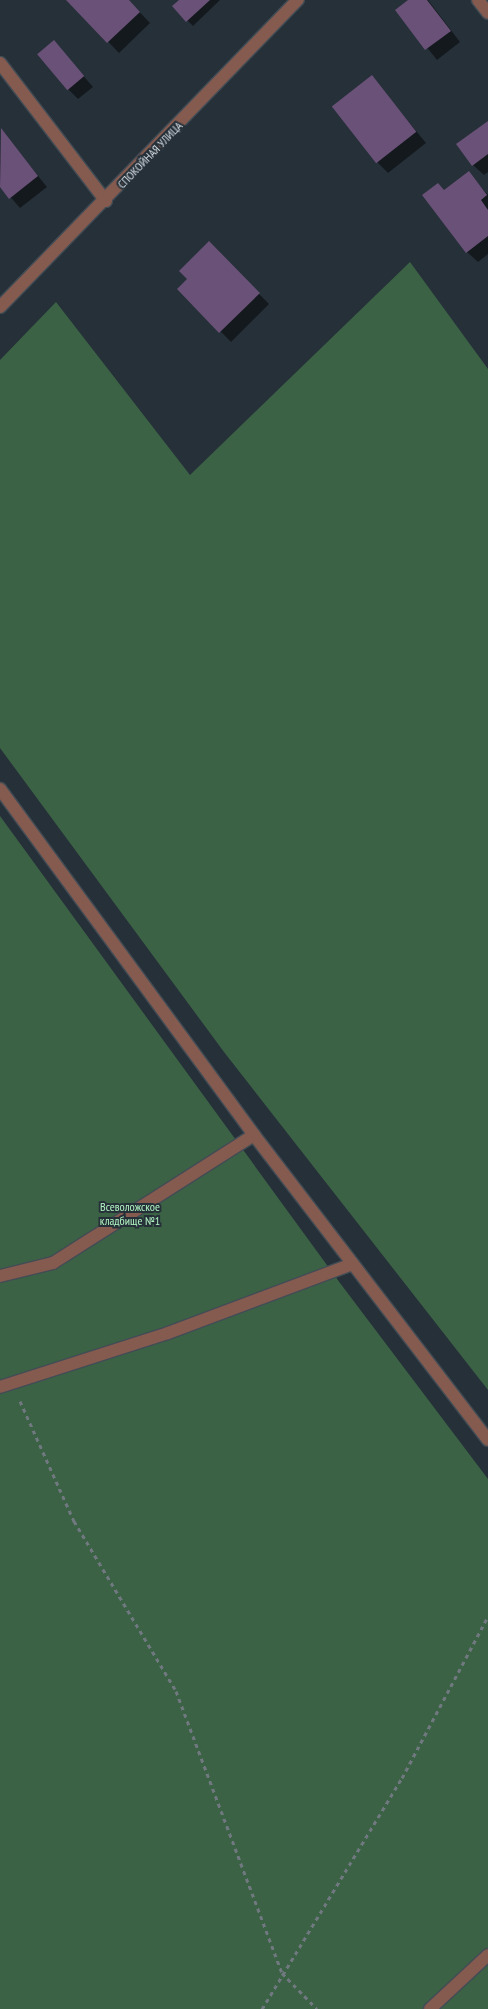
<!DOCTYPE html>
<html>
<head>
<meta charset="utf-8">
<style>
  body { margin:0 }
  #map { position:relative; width:488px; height:2009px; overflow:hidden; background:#263039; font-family:"PT Sans Narrow",sans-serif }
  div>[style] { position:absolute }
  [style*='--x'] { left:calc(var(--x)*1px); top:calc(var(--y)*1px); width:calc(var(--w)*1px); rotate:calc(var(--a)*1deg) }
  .green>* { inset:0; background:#3b6245 }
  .shadow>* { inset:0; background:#0007 }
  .building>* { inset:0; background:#6a5178; transform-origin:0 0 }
  .path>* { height:3px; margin-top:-1.5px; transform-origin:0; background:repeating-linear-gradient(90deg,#707880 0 4px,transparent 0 8px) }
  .roads { filter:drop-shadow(1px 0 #424c55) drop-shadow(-1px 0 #424c55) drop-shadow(0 1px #424c55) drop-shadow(0 -1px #424c55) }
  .lane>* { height:12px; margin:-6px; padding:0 6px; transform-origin:6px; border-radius:6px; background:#855b50 }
  .street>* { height:12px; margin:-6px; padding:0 6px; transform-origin:6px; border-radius:6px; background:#855b50 }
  span { translate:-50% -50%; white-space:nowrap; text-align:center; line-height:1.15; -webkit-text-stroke:4px #263039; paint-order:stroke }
  .street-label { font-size:12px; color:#d8dfe5 }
  .park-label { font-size:12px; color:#b1f5c2 }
</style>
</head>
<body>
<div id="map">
  <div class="green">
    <div style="clip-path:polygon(410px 262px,488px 369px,488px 1390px,224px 1052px,0 748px,0 360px,56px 302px,190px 475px)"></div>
    <div style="clip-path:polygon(0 816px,340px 1283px,488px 1479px,488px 2009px,0 2009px)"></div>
  </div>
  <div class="shadow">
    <div style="clip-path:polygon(68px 0,128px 0,150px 23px,119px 53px)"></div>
    <div style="clip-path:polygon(181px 0,220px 0,193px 26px,174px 7px)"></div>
    <div style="clip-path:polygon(410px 0,428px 0,460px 42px,437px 60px,397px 10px)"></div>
    <div style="clip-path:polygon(54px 42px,93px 87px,78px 99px,68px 89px)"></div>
    <div style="clip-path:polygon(372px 77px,426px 143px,388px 173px,378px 163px)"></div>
    <div style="clip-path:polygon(488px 122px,488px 172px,484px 175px,473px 165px)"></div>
    <div style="clip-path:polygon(1px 130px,47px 187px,20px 208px,0 185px)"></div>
    <div style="clip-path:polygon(468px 172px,488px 195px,488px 254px,478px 262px,467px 252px,445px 191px)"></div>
    <div style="clip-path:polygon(209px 243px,269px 304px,231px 342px,179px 289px,189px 279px)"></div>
  </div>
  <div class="building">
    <div style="clip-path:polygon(66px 0,129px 0,140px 12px,107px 43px)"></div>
    <div style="clip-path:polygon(179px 0,210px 0,186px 22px,172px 6px)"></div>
    <div style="clip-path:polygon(408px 0,427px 0,451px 31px,425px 50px,395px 10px)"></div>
    <div style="left:54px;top:40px;width:47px;height:22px;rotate:50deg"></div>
    <div style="left:372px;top:75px;width:72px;height:51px;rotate:52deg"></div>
    <div style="clip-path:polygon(488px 121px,488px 154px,472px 166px,456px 144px)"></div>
    <div style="clip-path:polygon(1px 128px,38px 176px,9px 199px,0 187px)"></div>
    <div style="clip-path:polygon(469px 171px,487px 195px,481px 200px,488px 210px,488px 236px,466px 253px,422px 195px,438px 183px,444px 190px)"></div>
    <div style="clip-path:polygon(209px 241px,260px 293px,219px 333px,177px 289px,187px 279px,179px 271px)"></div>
  </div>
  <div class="path">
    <div style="--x:20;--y:1401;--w:132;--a:65.8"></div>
    <div style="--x:74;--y:1521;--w:198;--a:59"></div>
    <div style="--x:176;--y:1691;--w:301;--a:69.4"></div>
    <div style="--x:282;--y:1973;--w:50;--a:45.8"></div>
    <div style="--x:262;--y:2009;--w:270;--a:-58.8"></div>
    <div style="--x:402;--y:1778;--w:183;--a:-62"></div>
  </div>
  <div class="roads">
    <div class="lane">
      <div style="--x:0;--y:63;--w:174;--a:52.5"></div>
      <div style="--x:0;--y:789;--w:429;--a:53.7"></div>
      <div style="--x:254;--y:1135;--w:384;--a:52.5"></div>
      <div style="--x:0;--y:1276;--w:55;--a:-13.8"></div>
      <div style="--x:53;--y:1263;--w:238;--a:-32.5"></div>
      <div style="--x:0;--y:1387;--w:176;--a:-17.8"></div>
      <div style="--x:168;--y:1333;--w:197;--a:-20.5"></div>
      <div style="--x:430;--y:2009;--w:79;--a:-43"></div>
    </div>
    <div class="street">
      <div style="--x:478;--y:0;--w:16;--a:52"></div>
      <div style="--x:0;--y:307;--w:428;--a:-45.9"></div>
    </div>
  </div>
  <div class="street-label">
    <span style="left:150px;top:155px;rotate:-46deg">СПОКОЙНАЯ УЛИЦА</span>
  </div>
  <div class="park-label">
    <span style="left:130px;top:1214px">Всеволожское<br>кладбище №1</span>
  </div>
</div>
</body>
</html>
